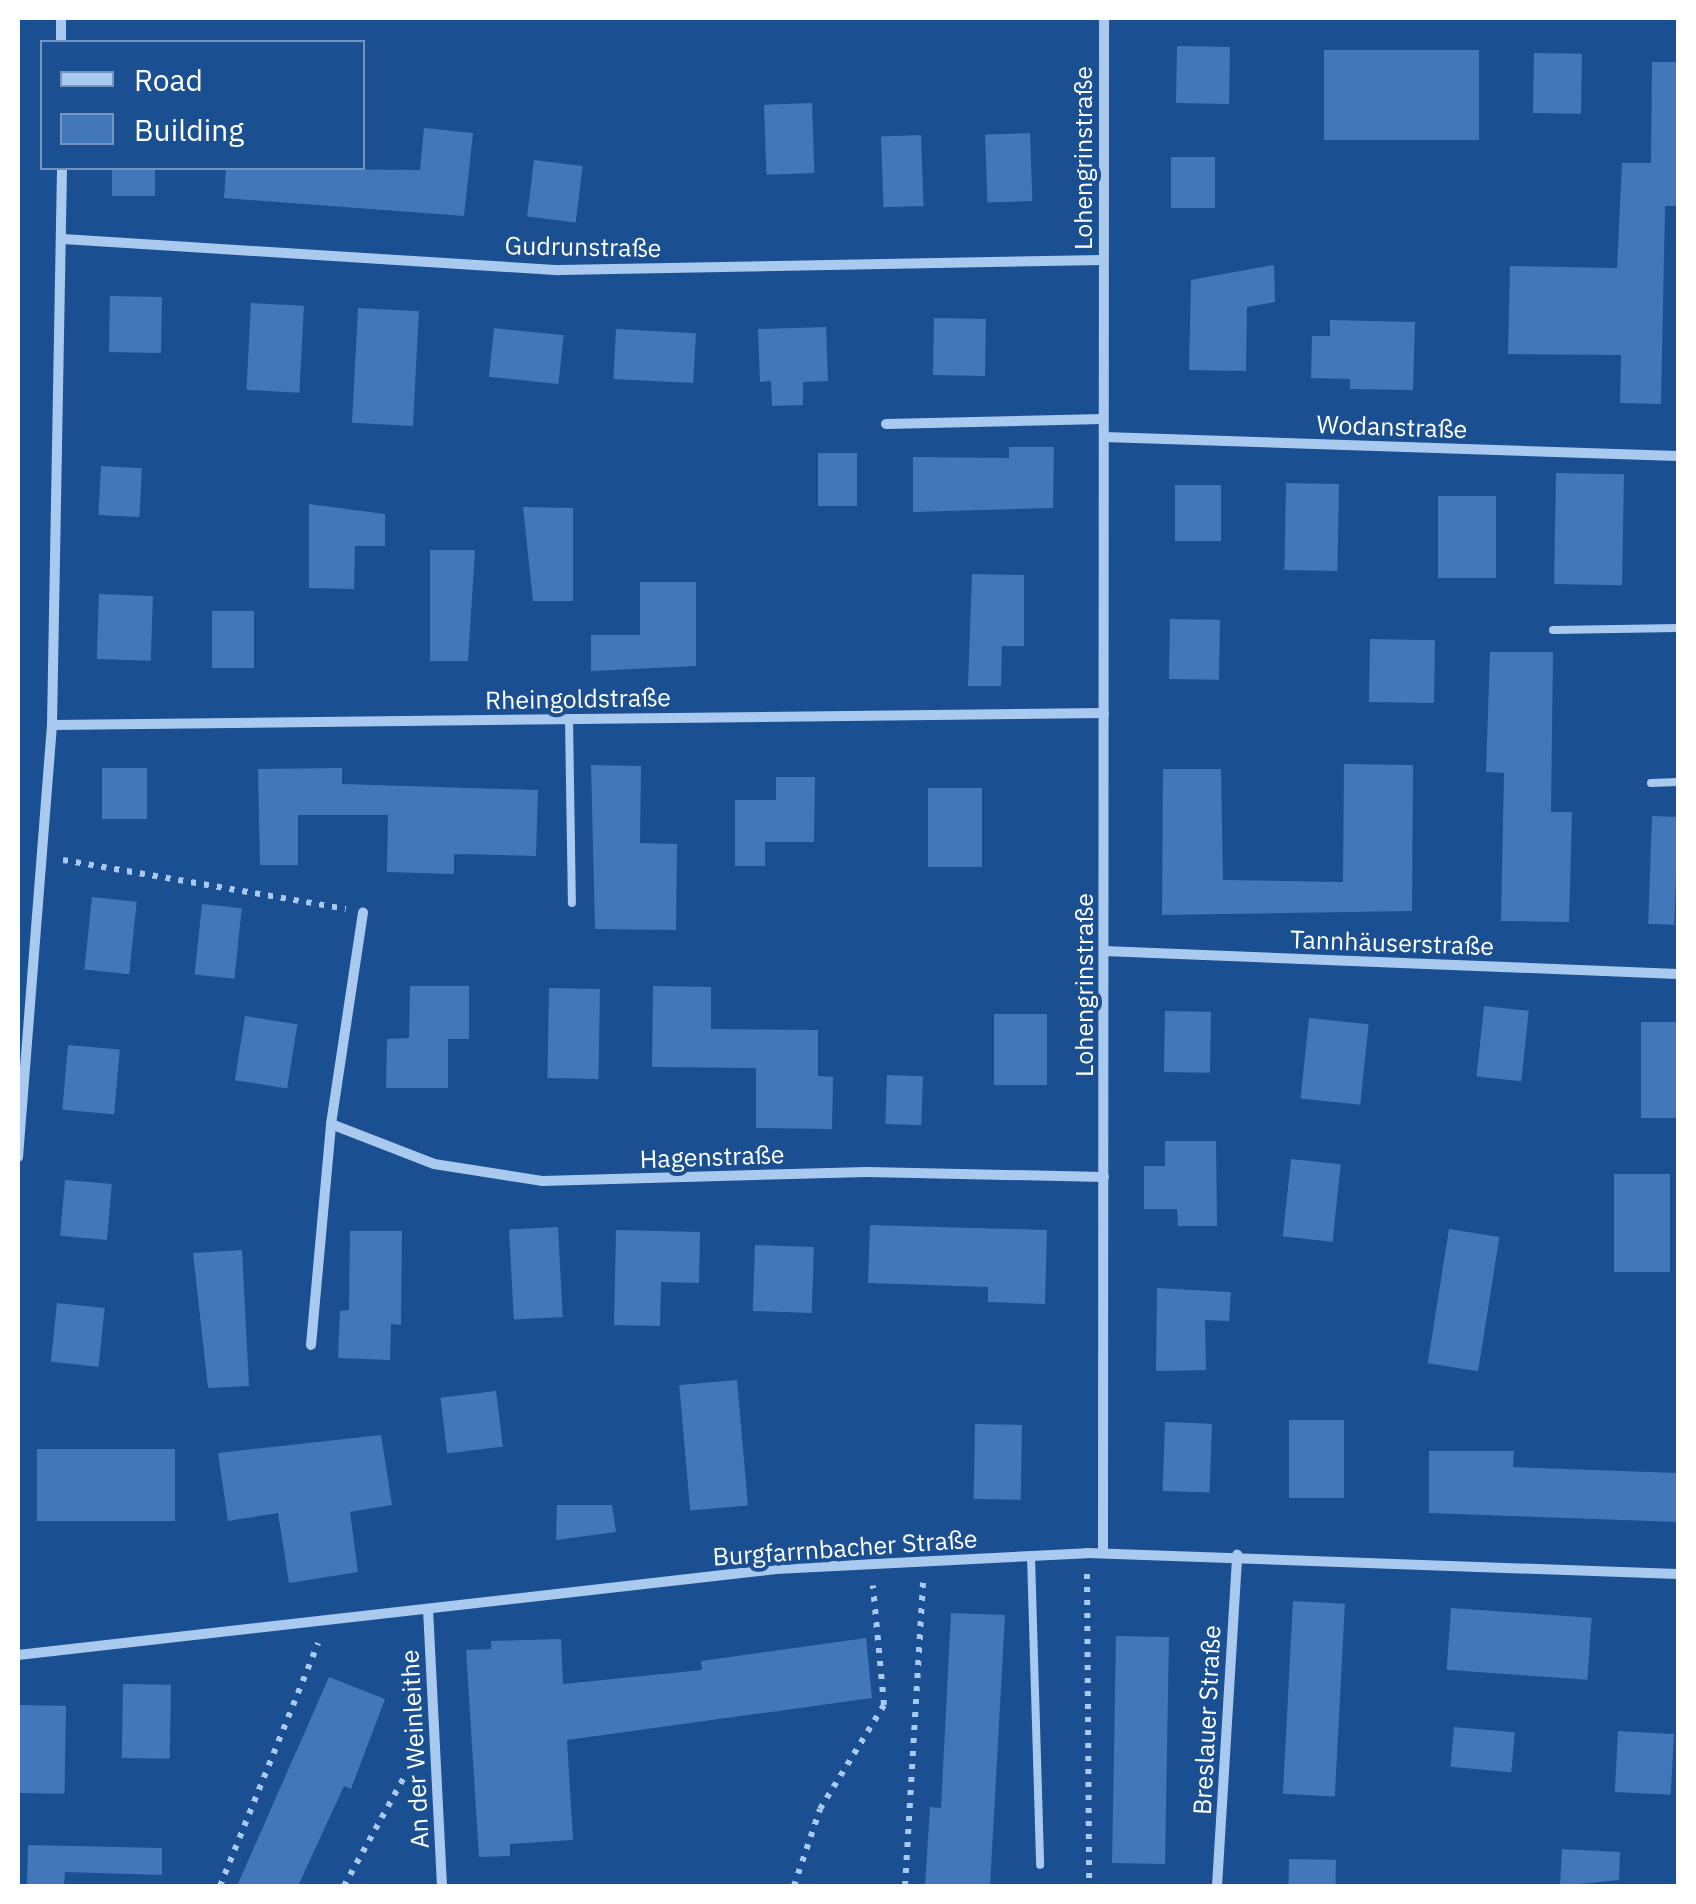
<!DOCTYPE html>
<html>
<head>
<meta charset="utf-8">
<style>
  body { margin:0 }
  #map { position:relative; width:1696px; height:1904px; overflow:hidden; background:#1a4f92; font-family:"IBM Plex Sans",sans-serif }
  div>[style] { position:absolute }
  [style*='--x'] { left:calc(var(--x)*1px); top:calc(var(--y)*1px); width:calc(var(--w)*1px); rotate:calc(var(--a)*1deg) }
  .building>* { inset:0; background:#4278b9; transform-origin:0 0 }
  .path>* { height:6px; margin-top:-3px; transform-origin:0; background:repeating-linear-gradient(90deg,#a9c9ef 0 5px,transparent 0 13px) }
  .service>* { height:8px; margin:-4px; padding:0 4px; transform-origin:4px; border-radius:4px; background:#a9c9ef }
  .minor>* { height:10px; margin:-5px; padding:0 5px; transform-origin:5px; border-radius:5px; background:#a9c9ef }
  span { translate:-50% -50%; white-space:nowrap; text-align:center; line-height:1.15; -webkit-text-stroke:8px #1a4f92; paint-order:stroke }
  .street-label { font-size:25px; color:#fff }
  .frame { position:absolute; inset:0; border:20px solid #fff; pointer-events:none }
  .legend { position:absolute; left:40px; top:40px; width:325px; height:130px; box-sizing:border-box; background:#1a4f92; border:2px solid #7695be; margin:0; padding:12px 18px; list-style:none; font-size:30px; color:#fff }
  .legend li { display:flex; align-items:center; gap:20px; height:50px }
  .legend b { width:50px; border:2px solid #7695be }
</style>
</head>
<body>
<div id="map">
  <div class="building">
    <div style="left:1177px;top:46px;width:53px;height:57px;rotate:1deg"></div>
    <div style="left:1324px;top:50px;width:155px;height:90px"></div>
    <div style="left:1534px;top:53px;width:48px;height:60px;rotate:1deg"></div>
    <div style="clip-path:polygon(1652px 62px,1678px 62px,1678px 206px,1665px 206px,1661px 404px,1620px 403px,1621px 355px,1508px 354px,1510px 266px,1617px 268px,1622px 163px,1651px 163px)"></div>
    <div style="left:812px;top:103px;width:70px;height:48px;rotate:88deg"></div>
    <div style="clip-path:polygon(424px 128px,473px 133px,464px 216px,224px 198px,226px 168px,420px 170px)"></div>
    <div style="left:1030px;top:133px;width:68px;height:45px;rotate:88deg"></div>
    <div style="left:921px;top:135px;width:71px;height:40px;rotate:88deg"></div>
    <div style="left:1171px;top:157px;width:44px;height:51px"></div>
    <div style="left:534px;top:160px;width:49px;height:57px;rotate:7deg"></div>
    <div style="left:112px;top:168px;width:43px;height:28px"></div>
    <div style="clip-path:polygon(1274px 265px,1275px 302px,1247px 307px,1246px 371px,1189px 370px,1191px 280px)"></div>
    <div style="left:110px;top:296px;width:52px;height:56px;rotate:1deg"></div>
    <div style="left:251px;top:303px;width:53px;height:87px;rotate:3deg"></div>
    <div style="left:358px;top:308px;width:61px;height:115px;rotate:3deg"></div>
    <div style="left:934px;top:318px;width:52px;height:57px;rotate:1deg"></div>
    <div style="clip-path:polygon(1330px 320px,1415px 322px,1413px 390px,1350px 389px,1350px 379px,1311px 378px,1312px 336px,1330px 336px)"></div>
    <div style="clip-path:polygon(826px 327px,828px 381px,803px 382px,803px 405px,772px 406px,771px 381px,760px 382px,758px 329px)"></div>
    <div style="left:494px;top:328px;width:70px;height:49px;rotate:6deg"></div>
    <div style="left:616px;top:329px;width:80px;height:50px;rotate:3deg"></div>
    <div style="clip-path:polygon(1009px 447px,1054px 447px,1053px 508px,913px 512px,913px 457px,1009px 458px)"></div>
    <div style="left:818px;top:453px;width:39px;height:53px"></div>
    <div style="left:101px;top:466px;width:41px;height:49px;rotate:3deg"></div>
    <div style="left:1556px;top:473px;width:68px;height:111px;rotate:1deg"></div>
    <div style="left:1286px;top:483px;width:53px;height:87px;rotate:1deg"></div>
    <div style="left:1175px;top:485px;width:46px;height:56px"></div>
    <div style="left:1438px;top:496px;width:58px;height:82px"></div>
    <div style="clip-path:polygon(309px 504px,385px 514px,385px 546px,355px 546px,354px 589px,309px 588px)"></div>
    <div style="clip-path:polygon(523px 507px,573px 508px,573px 601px,533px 601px)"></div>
    <div style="clip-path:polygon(430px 550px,475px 550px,468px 661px,430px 661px)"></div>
    <div style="clip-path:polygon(972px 574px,1024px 575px,1024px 646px,1002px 646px,1001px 686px,968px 686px)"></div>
    <div style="clip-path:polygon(640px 582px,696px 582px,696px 666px,591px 671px,591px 635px,640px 635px)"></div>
    <div style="left:99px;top:594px;width:54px;height:65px;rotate:2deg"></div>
    <div style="left:212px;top:611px;width:42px;height:57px"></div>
    <div style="left:1170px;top:619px;width:50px;height:60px;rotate:1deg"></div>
    <div style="left:1370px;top:639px;width:65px;height:63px;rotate:1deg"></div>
    <div style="clip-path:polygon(1490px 652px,1553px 652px,1551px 812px,1572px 812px,1569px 922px,1501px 921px,1504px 773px,1486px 772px)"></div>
    <div style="clip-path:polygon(1344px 764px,1413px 765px,1412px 911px,1162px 915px,1163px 769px,1221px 769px,1223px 880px,1343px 882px)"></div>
    <div style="clip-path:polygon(591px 765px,641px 766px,640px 843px,677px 844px,676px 930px,595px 929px)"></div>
    <div style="left:102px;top:768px;width:45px;height:51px"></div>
    <div style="clip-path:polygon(342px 768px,342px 784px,538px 790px,536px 856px,454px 854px,454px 874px,387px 872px,388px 815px,298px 815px,298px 865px,260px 865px,258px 769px)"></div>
    <div style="clip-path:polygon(776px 777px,815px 777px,814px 842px,765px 842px,765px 866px,735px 866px,735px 800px,776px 800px)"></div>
    <div style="left:928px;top:788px;width:54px;height:79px"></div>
    <div style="left:1652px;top:816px;width:26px;height:108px;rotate:2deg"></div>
    <div style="left:92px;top:897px;width:45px;height:73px;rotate:6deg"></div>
    <div style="left:202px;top:904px;width:40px;height:71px;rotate:6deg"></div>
    <div style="clip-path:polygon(410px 986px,469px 986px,469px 1039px,448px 1039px,448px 1088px,386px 1088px,387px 1039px,409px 1038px)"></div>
    <div style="clip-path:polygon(653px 986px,711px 987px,711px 1029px,818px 1030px,818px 1076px,833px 1077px,832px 1129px,756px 1128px,756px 1068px,652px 1067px)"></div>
    <div style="left:549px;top:988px;width:51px;height:90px;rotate:1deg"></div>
    <div style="left:1484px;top:1006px;width:45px;height:71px;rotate:6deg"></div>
    <div style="left:1165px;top:1011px;width:46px;height:61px;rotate:1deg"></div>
    <div style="left:994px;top:1014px;width:53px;height:71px"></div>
    <div style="left:245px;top:1016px;width:53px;height:65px;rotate:9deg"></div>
    <div style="left:1309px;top:1018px;width:60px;height:81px;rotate:6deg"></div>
    <div style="left:1678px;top:1022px;width:96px;height:37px;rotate:90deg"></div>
    <div style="left:68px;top:1045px;width:52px;height:65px;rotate:5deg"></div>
    <div style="left:887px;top:1075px;width:36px;height:49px;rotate:2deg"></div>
    <div style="clip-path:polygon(1165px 1141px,1216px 1141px,1217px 1226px,1178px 1226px,1177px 1209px,1144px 1209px,1144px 1166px,1165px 1166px)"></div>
    <div style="left:1291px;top:1159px;width:50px;height:78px;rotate:6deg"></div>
    <div style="left:1614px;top:1174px;width:56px;height:98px"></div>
    <div style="left:65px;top:1180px;width:47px;height:56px;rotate:5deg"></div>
    <div style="clip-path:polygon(870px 1225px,1047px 1230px,1045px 1304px,988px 1302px,988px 1287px,868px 1283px)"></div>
    <div style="left:558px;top:1227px;width:90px;height:49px;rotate:87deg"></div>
    <div style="left:1449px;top:1229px;width:51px;height:136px;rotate:9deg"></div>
    <div style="clip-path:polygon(616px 1230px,700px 1232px,699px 1283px,661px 1282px,660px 1326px,614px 1325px)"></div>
    <div style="clip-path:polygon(350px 1231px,402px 1231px,401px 1325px,391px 1324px,390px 1360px,338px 1358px,340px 1311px,349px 1310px)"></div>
    <div style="left:755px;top:1245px;width:59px;height:66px;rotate:2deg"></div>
    <div style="clip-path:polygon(242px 1250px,249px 1386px,208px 1388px,193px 1253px)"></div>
    <div style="clip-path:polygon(1157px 1288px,1231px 1292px,1229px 1321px,1205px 1320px,1206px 1370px,1156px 1371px)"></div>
    <div style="left:57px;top:1303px;width:48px;height:59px;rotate:6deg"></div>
    <div style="left:737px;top:1380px;width:126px;height:58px;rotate:85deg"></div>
    <div style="left:496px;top:1391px;width:56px;height:56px;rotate:83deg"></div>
    <div style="left:1289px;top:1420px;width:55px;height:78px"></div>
    <div style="left:1165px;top:1422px;width:47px;height:69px;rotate:2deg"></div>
    <div style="left:975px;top:1424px;width:47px;height:75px;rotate:1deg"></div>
    <div style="clip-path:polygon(381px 1435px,392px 1505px,350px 1512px,358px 1572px,289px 1583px,278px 1513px,228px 1521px,218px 1453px)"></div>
    <div style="left:37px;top:1449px;width:138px;height:72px"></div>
    <div style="clip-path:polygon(1429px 1451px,1514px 1451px,1513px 1467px,1678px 1473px,1678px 1522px,1429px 1513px)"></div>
    <div style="clip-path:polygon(557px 1505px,612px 1505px,616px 1532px,556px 1540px)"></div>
    <div style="left:1293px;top:1601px;width:52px;height:193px;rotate:3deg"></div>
    <div style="left:1451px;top:1608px;width:141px;height:62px;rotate:4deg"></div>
    <div style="clip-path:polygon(951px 1613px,1005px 1615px,990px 1886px,925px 1886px,930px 1807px,941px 1808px)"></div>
    <div style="left:1116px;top:1636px;width:53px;height:227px;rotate:1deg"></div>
    <div style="clip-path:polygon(866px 1638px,872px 1698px,567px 1740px,573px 1840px,510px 1844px,510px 1856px,479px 1857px,466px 1650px,491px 1649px,491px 1641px,561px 1639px,563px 1684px,702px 1670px,701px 1661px)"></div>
    <div style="clip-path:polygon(329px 1677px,385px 1699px,351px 1789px,344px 1786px,298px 1886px,237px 1886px)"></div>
    <div style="left:123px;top:1684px;width:48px;height:74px;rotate:1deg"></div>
    <div style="left:18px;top:1705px;width:48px;height:88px;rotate:1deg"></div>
    <div style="left:1454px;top:1727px;width:61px;height:40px;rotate:5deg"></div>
    <div style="left:1618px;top:1731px;width:56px;height:61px;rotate:3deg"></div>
    <div style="clip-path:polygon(28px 1845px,162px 1848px,162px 1875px,65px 1872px,64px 1886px,27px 1886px)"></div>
    <div style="clip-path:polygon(1562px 1849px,1620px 1852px,1619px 1880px,1560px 1886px)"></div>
    <div style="left:1289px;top:1859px;width:47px;height:27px;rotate:1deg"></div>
  </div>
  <div class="path">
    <div style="--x:63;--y:860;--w:287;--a:9.8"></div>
    <div style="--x:1087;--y:1574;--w:312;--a:89.6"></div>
    <div style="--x:220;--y:1886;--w:262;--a:-68"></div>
    <div style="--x:344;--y:1886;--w:143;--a:-61.1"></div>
    <div style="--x:794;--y:1886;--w:81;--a:-71.3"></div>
    <div style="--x:820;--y:1809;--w:122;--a:-58.4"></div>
    <div style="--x:884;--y:1705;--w:120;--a:-95.3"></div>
    <div style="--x:905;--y:1886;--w:304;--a:-86.6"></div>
  </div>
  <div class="service">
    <div style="--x:1553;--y:630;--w:125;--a:-0.9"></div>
    <div style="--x:569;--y:719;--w:184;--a:89.1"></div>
    <div style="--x:1651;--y:783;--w:27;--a:-2"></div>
    <div style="--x:1031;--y:1556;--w:309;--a:88.3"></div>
  </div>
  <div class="minor">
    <div style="--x:61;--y:18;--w:24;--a:90"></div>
    <div style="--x:63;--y:239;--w:497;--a:3.6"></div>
    <div style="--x:559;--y:270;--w:544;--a:-1.05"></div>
    <div style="--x:886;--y:424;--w:217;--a:-1.3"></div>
    <div style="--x:1104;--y:437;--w:574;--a:1.9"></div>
    <div style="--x:52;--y:725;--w:1052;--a:-0.65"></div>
    <div style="--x:1104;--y:951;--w:574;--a:2.29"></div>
    <div style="--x:331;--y:1124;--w:110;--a:21.2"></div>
    <div style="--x:434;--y:1164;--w:109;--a:8.9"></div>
    <div style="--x:542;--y:1181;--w:325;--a:-1.6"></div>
    <div style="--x:867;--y:1172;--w:237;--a:1.2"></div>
    <div style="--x:18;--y:1157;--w:433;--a:-85.5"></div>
    <div style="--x:52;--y:725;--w:557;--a:-88.97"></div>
    <div style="--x:311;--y:1345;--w:222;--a:-84.8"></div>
    <div style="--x:331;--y:1124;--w:214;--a:-81.4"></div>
    <div style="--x:1103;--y:1552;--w:1534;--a:-89.96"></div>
    <div style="--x:428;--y:1609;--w:277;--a:87.1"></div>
    <div style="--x:18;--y:1655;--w:763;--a:-6.47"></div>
    <div style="--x:776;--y:1569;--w:311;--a:-2.9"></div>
    <div style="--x:1087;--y:1553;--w:591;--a:2.04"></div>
    <div style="--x:1217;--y:1886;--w:332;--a:-86.5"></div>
  </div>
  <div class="street-label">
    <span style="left:1083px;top:158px;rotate:-90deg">Lohengrinstraße</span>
    <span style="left:583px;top:247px;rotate:1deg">Gudrunstraße</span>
    <span style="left:1392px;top:427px;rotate:2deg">Wodanstraße</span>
    <span style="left:578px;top:699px;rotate:-1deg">Rheingoldstraße</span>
    <span style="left:1392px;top:943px;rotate:2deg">Tannhäuserstraße</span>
    <span style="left:1084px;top:985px;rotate:-90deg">Lohengrinstraße</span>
    <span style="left:712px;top:1157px;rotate:-2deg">Hagenstraße</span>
    <span style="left:845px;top:1548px;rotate:-4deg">Burgfarrnbacher Straße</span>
    <span style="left:1207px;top:1720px;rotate:-87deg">Breslauer Straße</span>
    <span style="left:415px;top:1749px;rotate:-93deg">An der Weinleithe</span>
  </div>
  <div class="frame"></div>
  <ul class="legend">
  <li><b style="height:12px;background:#a9c9ef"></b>Road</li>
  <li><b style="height:28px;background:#4278b9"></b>Building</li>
  </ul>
</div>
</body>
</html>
